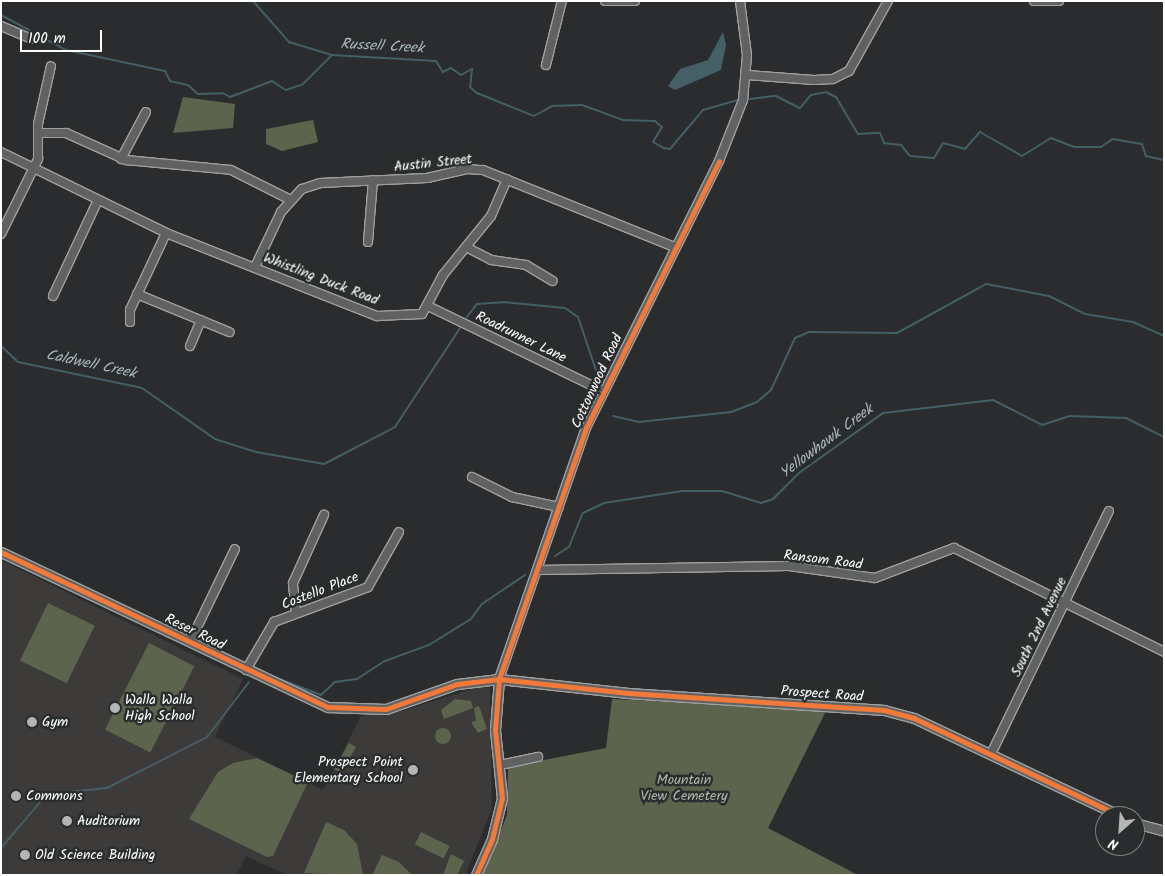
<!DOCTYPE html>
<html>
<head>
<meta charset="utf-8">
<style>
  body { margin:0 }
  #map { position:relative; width:1165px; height:876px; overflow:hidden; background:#2b2c2d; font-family:Kalam,sans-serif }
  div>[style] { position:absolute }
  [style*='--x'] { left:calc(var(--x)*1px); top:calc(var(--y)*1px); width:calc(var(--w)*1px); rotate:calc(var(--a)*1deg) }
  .built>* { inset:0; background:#3d3b3a }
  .green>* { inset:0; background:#5d644e; transform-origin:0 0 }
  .round { border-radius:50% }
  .water>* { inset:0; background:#445f65 }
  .stream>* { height:2px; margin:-1px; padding:0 1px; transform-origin:1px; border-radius:1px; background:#445f65 }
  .roads { filter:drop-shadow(1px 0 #a0a0a0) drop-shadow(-1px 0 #a0a0a0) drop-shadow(0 1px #a0a0a0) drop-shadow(0 -1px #a0a0a0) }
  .minor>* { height:8px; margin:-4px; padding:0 4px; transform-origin:4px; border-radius:4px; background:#606162 }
  .major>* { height:9px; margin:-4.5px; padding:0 4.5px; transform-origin:4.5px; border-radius:4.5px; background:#606162 }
  .cycleway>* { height:5px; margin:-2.5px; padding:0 2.5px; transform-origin:2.5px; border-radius:2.5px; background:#f17a3a }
  .dots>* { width:14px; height:14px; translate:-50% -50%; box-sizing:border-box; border:2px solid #2a2d2e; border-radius:50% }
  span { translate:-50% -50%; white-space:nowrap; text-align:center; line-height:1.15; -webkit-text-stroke:5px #2a2d2e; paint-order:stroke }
  .street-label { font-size:14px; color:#fff }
  .poi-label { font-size:14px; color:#fff }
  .left { translate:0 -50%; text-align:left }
  .right { translate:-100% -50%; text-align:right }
  .park-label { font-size:14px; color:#b2b6a9 }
  .water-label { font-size:15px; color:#acb9bc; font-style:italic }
  .frame { position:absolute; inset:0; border:2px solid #fff; pointer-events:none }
  .north { position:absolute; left:1095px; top:806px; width:50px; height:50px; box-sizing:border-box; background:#2a2d2e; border:1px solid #7f8182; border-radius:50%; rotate:206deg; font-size:14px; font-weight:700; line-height:20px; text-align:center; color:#fff }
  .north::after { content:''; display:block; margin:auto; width:18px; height:22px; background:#b5b5b6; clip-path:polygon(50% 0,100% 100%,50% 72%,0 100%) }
  .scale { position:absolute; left:20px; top:30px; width:82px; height:22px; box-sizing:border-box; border:2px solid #fff; border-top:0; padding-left:6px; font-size:15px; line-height:18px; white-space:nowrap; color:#fff; -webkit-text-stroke:4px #2a2d2e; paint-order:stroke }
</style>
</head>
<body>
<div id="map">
  <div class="built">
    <div style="clip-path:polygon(1px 560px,243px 679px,215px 737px,323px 790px,361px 716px,398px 712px,482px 686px,490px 689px,492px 809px,465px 875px,287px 875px,246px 856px,236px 875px,1px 875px)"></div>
  </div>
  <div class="green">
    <div style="clip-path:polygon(183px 97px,235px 104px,233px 128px,173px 133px)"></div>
    <div style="clip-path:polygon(313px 120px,318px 142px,282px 151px,266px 144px,266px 129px)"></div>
    <div style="left:48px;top:603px;width:52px;height:64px;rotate:26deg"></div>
    <div style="left:149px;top:643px;width:51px;height:97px;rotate:27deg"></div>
    <div style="clip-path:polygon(455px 699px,471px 701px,473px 708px,444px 719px,441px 710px)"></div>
    <div style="clip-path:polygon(612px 699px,827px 709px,768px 828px,858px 875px,483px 875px,507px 815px,508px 767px,606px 748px)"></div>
    <div style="clip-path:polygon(479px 706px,487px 729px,478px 733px,471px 722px,476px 721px,474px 708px)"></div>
    <div class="round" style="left:435px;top:728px;width:16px;height:16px"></div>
    <div style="left:349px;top:743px;width:8px;height:30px;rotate:30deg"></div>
    <div style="clip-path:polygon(257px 758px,308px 782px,273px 856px,267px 857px,189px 819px,218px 772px,233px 763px)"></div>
    <div style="clip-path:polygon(326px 822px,344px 830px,357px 844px,363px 875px,304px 873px)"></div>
    <div style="left:421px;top:832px;width:32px;height:14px;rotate:26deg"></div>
    <div style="clip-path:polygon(451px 854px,464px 861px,457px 875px,443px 875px)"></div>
    <div style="clip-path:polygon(382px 855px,399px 862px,412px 875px,372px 875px)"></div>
  </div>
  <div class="water">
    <div style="clip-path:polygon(723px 32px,726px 45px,721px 70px,675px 90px,668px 86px,680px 69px,708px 60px)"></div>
  </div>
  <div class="stream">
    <div style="--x:253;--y:1;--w:55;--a:48.7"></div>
    <div style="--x:289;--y:42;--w:45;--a:16.8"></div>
    <div style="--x:1;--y:15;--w:74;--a:28.3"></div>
    <div style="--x:66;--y:50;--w:101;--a:12"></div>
    <div style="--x:165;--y:71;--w:11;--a:63"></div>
    <div style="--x:170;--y:81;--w:18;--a:13"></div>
    <div style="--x:188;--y:85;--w:13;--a:42"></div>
    <div style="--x:198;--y:94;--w:25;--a:-2"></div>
    <div style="--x:223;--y:93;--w:8;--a:30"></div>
    <div style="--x:230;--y:97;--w:45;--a:-20.9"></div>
    <div style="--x:272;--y:81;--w:17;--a:33"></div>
    <div style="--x:286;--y:90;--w:18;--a:-19"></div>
    <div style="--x:303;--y:84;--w:41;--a:-45"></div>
    <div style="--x:332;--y:55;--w:104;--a:3.3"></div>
    <div style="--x:436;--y:61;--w:13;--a:58"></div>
    <div style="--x:443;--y:72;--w:9;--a:-27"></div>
    <div style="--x:451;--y:68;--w:12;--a:35"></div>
    <div style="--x:461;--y:75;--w:13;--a:-29"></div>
    <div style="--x:472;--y:69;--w:18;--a:96"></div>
    <div style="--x:470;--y:87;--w:9;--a:41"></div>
    <div style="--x:477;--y:93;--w:61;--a:22"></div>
    <div style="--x:534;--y:116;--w:21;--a:-29"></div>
    <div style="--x:552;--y:106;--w:30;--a:-2"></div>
    <div style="--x:582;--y:105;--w:44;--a:20.1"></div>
    <div style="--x:623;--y:120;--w:32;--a:2"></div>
    <div style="--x:655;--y:121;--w:9;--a:41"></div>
    <div style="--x:662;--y:127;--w:17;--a:121"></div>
    <div style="--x:653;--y:142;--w:13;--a:29"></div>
    <div style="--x:664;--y:148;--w:6;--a:9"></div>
    <div style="--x:670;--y:149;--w:51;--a:-49.8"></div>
    <div style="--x:703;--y:110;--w:37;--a:-16"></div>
    <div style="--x:750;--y:99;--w:26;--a:-7"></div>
    <div style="--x:776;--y:96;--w:27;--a:27"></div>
    <div style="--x:800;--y:108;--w:17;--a:-50"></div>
    <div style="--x:811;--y:95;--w:15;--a:-11"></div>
    <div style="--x:826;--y:92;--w:11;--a:27"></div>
    <div style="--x:836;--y:97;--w:43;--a:59.3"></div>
    <div style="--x:858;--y:134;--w:22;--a:-3"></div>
    <div style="--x:880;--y:133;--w:11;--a:68"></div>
    <div style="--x:884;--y:143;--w:17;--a:7"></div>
    <div style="--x:901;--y:145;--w:14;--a:51"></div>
    <div style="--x:910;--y:156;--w:24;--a:5"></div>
    <div style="--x:934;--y:158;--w:17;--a:-59"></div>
    <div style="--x:943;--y:143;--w:23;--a:15"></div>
    <div style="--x:965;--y:149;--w:23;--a:-49"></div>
    <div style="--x:980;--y:132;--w:48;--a:29.7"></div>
    <div style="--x:1022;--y:156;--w:34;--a:-32"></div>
    <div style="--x:1051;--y:138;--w:25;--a:21"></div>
    <div style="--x:1074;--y:147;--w:27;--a:0"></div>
    <div style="--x:1101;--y:147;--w:14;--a:-34"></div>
    <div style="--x:1113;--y:139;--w:29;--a:10"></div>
    <div style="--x:1142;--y:144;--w:13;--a:72"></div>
    <div style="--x:1146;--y:156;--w:18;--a:13"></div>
    <div style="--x:466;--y:318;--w:18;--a:-52"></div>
    <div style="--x:477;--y:304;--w:26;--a:-4"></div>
    <div style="--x:503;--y:302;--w:62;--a:5.5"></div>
    <div style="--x:565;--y:308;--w:16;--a:35"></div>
    <div style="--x:578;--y:317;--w:59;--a:71.3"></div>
    <div style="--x:1;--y:346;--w:23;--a:43"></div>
    <div style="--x:18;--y:362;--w:127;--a:11.8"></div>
    <div style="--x:142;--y:388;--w:89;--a:34.9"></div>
    <div style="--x:215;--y:439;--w:43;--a:17.6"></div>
    <div style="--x:256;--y:452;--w:69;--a:10"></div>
    <div style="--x:324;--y:464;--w:80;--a:-27.5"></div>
    <div style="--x:395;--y:427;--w:118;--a:-56.7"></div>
    <div style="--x:613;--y:416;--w:27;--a:13"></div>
    <div style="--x:639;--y:422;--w:93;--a:-6.2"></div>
    <div style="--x:731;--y:412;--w:28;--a:-21"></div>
    <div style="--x:757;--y:402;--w:18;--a:-41"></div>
    <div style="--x:771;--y:390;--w:57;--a:-65.2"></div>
    <div style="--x:795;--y:338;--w:15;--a:-23"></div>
    <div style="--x:809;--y:332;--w:88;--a:0.7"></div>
    <div style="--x:897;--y:333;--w:102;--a:-28.8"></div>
    <div style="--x:986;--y:284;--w:64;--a:10.8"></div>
    <div style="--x:1049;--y:296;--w:40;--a:26.6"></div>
    <div style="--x:1085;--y:314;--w:49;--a:9.5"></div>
    <div style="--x:1133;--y:322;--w:34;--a:24"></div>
    <div style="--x:555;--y:556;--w:17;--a:-33"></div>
    <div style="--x:569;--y:547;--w:37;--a:-68"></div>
    <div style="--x:583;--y:513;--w:23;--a:-25"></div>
    <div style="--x:604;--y:503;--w:79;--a:-8.7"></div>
    <div style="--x:682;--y:491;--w:40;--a:0"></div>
    <div style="--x:722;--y:491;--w:41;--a:17.1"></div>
    <div style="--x:761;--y:503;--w:13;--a:-18"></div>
    <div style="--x:773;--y:499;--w:37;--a:-45"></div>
    <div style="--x:799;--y:473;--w:103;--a:-35.5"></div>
    <div style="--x:883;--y:413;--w:111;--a:-6.7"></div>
    <div style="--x:993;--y:400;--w:55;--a:27"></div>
    <div style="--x:1042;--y:425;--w:29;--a:-18"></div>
    <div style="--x:1070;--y:416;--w:56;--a:2"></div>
    <div style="--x:1126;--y:418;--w:42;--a:26.6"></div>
    <div style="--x:264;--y:673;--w:61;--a:21.1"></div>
    <div style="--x:321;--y:695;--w:19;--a:-43"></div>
    <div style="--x:335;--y:682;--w:22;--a:-8"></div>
    <div style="--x:357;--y:679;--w:33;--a:-33"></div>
    <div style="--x:385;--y:661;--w:47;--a:-20"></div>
    <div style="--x:429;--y:645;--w:49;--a:-31.8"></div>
    <div style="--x:471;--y:619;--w:19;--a:-54"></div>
    <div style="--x:482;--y:604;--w:52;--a:-34"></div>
    <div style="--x:1;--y:848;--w:71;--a:-49.6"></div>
    <div style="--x:47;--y:794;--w:60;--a:-5.7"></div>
    <div style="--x:107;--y:788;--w:112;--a:-27"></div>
    <div style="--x:207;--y:737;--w:69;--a:-52.6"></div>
  </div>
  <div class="roads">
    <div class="minor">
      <div style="--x:605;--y:1;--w:30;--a:0"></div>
      <div style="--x:1034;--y:1;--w:25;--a:0"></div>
      <div style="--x:1;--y:26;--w:33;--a:23"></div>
      <div style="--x:546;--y:65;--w:66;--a:-76"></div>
      <div style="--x:747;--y:75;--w:67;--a:4.3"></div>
      <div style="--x:814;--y:80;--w:19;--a:-3"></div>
      <div style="--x:833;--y:79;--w:18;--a:-27"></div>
      <div style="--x:849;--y:71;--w:80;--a:-60.9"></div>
      <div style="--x:38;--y:133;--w:28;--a:0"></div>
      <div style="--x:66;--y:133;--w:66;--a:24.2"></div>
      <div style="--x:126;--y:160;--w:105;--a:5.4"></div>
      <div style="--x:231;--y:170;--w:65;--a:26.6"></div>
      <div style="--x:1;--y:152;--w:184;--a:26.1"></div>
      <div style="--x:166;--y:233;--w:227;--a:21.5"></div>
      <div style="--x:377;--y:316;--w:45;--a:-2.5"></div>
      <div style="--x:422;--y:314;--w:44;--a:-61.7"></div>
      <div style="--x:443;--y:275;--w:76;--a:-50.9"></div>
      <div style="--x:491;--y:216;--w:40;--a:-66.6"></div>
      <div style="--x:121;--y:159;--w:53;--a:-62"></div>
      <div style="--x:1;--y:234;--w:84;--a:-63.7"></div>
      <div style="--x:38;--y:159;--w:35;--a:-90"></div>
      <div style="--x:38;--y:124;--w:59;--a:-77.4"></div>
      <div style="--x:368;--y:242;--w:62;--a:-85.4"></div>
      <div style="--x:466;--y:247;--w:28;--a:27"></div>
      <div style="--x:491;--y:260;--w:35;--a:8"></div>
      <div style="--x:526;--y:265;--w:31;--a:31"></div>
      <div style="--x:255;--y:267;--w:61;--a:-64.7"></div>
      <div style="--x:281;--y:212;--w:31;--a:-48"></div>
      <div style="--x:302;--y:189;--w:19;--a:-18"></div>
      <div style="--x:320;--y:183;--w:107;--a:-2.7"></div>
      <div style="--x:427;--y:178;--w:41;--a:-12.7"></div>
      <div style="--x:467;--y:169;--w:16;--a:4"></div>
      <div style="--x:483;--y:170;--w:207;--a:21.9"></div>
      <div style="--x:137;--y:294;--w:100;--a:22.4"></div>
      <div style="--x:53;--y:296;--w:106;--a:-64.9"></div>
      <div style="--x:428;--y:306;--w:195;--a:25.9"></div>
      <div style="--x:130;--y:322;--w:12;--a:-90"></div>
      <div style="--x:130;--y:310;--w:85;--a:-64.9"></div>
      <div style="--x:190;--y:346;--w:28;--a:-67"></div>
      <div style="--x:472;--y:477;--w:45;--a:26.6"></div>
      <div style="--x:512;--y:497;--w:48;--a:12"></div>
      <div style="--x:538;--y:570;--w:251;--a:-0.9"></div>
      <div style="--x:789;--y:566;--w:87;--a:7.9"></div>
      <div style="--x:875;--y:578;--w:85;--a:-20.8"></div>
      <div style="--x:954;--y:548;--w:234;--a:26.3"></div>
      <div style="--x:296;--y:613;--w:30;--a:-96"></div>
      <div style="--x:293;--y:583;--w:75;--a:-65.5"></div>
      <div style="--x:190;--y:642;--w:103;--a:-64.2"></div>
      <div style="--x:246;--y:670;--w:56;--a:-59.7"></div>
      <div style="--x:274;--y:622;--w:100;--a:-20.4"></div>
      <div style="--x:368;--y:587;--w:63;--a:-60.6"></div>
      <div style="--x:499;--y:679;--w:266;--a:-70.9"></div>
      <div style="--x:586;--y:428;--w:298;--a:-63.5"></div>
      <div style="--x:719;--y:161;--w:66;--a:-68.5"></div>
      <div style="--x:743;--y:100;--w:45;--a:-84.9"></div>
      <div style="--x:747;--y:55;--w:54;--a:-97.4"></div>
      <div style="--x:991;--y:754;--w:270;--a:-64.1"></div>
      <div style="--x:500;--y:765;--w:39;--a:-12"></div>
    </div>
    <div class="major">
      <div style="--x:1;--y:552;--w:362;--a:25.4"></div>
      <div style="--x:328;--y:707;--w:58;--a:2"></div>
      <div style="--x:386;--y:709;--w:75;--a:-19.4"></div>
      <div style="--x:457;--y:684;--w:42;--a:-6.8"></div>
      <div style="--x:499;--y:679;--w:130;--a:6.2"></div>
      <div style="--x:628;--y:693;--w:257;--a:3.8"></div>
      <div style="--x:884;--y:710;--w:31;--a:15"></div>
      <div style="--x:914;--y:718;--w:228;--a:25.4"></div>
      <div style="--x:1135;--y:823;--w:30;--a:15"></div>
      <div style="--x:476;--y:875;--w:39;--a:-66"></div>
      <div style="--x:492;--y:839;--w:42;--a:-76.3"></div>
      <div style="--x:502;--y:798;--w:68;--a:-95.9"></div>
      <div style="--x:495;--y:730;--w:51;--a:-85.5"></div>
    </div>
  </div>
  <div class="cycleway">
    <div style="--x:1;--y:552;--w:362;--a:25.4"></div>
    <div style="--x:328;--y:707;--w:58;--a:2"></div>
    <div style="--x:386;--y:709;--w:75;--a:-19.4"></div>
    <div style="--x:457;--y:684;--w:42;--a:-6.8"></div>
    <div style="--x:499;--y:679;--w:130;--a:6.2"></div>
    <div style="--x:628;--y:693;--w:257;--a:3.8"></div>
    <div style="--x:884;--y:710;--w:31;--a:15"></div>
    <div style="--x:914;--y:718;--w:228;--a:25.4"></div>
    <div style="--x:476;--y:875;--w:39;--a:-66"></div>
    <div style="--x:492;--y:839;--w:42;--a:-76.3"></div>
    <div style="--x:502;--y:798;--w:68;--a:-95.9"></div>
    <div style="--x:495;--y:730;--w:51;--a:-85.5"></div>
    <div style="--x:499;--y:679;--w:266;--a:-70.9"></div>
    <div style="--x:586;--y:428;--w:298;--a:-63.5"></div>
  </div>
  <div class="dots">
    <div style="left:115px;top:708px;background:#b5b5b6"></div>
    <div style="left:32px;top:722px;background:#b5b5b6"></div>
    <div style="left:413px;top:770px;background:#b5b5b6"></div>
    <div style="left:16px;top:796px;background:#b5b5b6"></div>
    <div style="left:67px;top:821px;background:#b5b5b6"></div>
    <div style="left:25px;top:855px;background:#b5b5b6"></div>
  </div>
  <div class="street-label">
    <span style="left:433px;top:163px;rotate:-6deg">Austin Street</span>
    <span style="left:321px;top:279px;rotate:21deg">Whistling Duck Road</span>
    <span style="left:521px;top:337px;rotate:26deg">Roadrunner Lane</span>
    <span style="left:597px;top:381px;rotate:-65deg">Cottonwood Road</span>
    <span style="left:823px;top:560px;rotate:7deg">Ransom Road</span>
    <span style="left:320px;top:591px;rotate:-21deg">Costello Place</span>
    <span style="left:1039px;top:627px;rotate:-64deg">South 2nd Avenue</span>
    <span style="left:195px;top:632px;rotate:26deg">Reser Road</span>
    <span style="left:822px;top:694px;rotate:4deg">Prospect Road</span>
  </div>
  <div class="poi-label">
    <span class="left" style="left:125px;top:708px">Walla Walla<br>High School</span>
    <span class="left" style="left:42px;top:722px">Gym</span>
    <span class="right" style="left:403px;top:770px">Prospect Point<br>Elementary School</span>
    <span class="left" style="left:26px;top:796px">Commons</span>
    <span class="left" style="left:77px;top:821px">Auditorium</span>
    <span class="left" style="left:35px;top:855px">Old Science Building</span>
  </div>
  <div class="park-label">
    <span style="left:684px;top:788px">Mountain<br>View Cemetery</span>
  </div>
  <div class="water-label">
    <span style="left:382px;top:47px;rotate:3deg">Russell Creek</span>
    <span style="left:91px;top:365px;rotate:12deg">Caldwell Creek</span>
    <span style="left:827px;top:442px;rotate:-37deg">Yellowhawk Creek</span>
  </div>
  <div class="frame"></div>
  <div class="north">N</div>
  <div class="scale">100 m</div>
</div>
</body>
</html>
